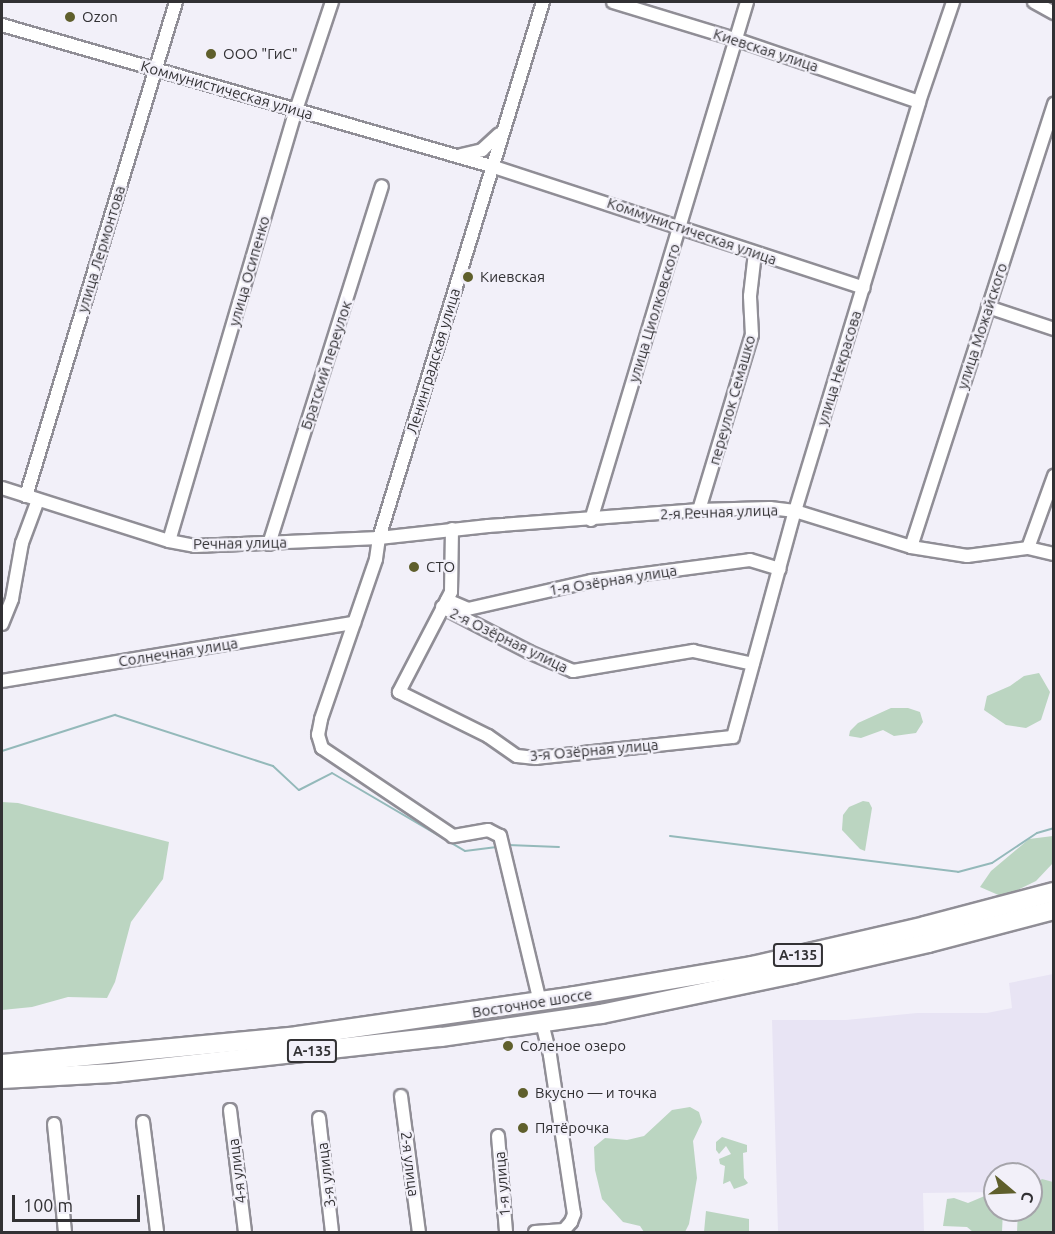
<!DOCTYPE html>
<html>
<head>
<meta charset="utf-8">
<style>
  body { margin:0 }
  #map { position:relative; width:1055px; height:1234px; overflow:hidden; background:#f2f0f9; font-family:Ubuntu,sans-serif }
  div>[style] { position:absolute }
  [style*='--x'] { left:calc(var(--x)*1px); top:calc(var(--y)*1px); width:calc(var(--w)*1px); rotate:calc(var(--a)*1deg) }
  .built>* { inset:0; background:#e8e4f4 }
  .green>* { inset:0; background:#bbd5c1 }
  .stream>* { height:2px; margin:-1px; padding:0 1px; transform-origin:1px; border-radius:1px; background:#94b9ba }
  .roads { filter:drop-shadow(2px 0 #908e96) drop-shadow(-2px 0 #908e96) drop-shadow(0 2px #908e96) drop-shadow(0 -2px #908e96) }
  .minor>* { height:12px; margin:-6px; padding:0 6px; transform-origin:6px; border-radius:6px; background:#fff }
  .highway>* { height:18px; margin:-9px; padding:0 9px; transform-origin:9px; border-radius:9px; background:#fff }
  .dots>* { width:16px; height:16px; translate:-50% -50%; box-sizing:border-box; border:3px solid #f2f0f9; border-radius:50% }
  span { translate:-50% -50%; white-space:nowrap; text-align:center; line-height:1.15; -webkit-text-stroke:4.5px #f2f0f9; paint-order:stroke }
  .shield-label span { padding:2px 4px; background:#f2f0f9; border:2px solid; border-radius:4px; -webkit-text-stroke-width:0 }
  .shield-label { font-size:14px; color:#323134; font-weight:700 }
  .poi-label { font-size:15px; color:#323134 }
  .left { translate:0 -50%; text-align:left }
  .street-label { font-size:15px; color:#323134 }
  .frame { position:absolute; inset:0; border:3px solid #323134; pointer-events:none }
  .north { position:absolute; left:983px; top:1162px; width:60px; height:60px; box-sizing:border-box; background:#f2f0f9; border:2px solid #a5a4aa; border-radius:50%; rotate:109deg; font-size:16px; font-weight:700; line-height:24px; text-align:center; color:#323134 }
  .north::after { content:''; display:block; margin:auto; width:21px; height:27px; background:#5f5f2c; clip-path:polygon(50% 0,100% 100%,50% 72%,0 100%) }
  .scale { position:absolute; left:12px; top:1195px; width:128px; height:27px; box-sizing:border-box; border:3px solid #323134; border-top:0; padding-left:8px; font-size:18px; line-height:21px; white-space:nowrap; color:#323134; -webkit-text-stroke:4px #f2f0f9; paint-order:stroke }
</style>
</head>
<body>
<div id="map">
  <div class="built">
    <div style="clip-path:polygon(1053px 974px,1053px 1183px,1031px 1183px,1031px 1174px,995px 1174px,995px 1192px,923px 1193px,924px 1232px,778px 1232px,772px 1020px,846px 1020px,917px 1013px,987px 1013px,1012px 1008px,1009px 983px)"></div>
  </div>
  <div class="green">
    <div style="clip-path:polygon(1039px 673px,1050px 692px,1041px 720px,1026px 728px,1006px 725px,984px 710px,987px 696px,1010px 686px,1024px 676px)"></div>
    <div style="clip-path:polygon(891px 708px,908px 708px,920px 712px,923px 722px,916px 733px,894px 736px,883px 730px,861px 738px,849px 736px,850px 731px,858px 723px)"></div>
    <div style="clip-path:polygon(863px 801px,869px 802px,872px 808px,865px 851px,860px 849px,842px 830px,843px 815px,849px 807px)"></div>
    <div style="clip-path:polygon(2px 802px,18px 803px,169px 842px,163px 879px,131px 922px,115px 982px,107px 998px,68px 997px,32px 1007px,2px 1010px)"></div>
    <div style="clip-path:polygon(1053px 836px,1053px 863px,1036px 881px,1003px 897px,980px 887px,991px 871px,1029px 839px)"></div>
    <div style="clip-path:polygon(690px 1107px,699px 1112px,702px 1122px,693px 1141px,697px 1178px,689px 1224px,685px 1232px,644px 1232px,640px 1226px,623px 1222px,602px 1199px,595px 1170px,594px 1147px,605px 1138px,627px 1140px,644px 1136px,672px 1110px)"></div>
    <div style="clip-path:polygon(722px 1137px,747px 1145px,747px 1152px,743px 1153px,744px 1178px,748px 1183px,745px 1185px,734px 1189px,730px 1181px,723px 1184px,725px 1166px,720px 1164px,719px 1159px,731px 1154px,726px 1146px,719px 1154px,716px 1150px,716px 1142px)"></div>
    <div style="clip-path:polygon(1042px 1179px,1053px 1182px,1052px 1232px,1017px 1232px,1018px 1210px,1031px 1210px,1031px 1187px)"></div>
    <div style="clip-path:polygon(987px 1195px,995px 1198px,995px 1210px,1003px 1210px,1002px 1232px,973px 1232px,967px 1227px,943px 1226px,947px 1199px,954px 1198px,968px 1203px)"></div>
    <div style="clip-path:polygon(706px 1211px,749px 1219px,749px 1232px,704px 1232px)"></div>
  </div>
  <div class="stream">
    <div style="--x:2;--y:751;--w:119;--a:-17.7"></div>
    <div style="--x:115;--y:715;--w:166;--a:17.9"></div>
    <div style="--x:273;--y:766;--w:35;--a:43"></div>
    <div style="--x:299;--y:790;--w:37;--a:-27"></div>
    <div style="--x:332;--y:773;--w:154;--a:30.4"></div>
    <div style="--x:465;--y:851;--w:32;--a:-7"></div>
    <div style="--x:670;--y:836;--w:290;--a:7.1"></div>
    <div style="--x:958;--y:872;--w:35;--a:-15"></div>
    <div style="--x:992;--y:863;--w:54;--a:-33.7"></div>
    <div style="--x:1037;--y:833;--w:18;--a:-16"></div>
    <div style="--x:505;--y:845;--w:54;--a:2.1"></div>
  </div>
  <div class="roads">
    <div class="minor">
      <div style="--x:613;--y:2;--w:127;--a:16.9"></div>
      <div style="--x:735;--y:39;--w:194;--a:18.9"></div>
      <div style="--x:1034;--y:2;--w:23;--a:29"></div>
      <div style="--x:2;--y:25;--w:509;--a:16.08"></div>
      <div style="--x:491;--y:166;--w:392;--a:18.1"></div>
      <div style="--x:461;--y:155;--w:22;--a:-13"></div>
      <div style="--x:482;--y:150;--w:23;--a:-43"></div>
      <div style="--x:988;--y:307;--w:70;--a:18.4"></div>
      <div style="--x:2;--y:488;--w:175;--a:17.6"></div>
      <div style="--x:169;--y:541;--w:26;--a:11"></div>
      <div style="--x:195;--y:546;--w:184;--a:-2.5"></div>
      <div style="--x:379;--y:538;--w:110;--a:-6.3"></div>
      <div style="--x:488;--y:526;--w:212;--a:-4.3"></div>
      <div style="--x:699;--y:510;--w:71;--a:-1.6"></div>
      <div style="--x:770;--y:508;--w:25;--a:7"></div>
      <div style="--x:795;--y:511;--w:121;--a:17.2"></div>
      <div style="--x:911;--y:547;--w:57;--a:9.1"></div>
      <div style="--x:967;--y:556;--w:62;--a:-7.5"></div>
      <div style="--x:1028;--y:548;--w:27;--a:13"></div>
      <div style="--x:26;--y:496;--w:516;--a:-73.11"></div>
      <div style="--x:699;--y:510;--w:183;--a:-73.2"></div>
      <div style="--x:752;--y:335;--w:39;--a:-93"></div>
      <div style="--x:750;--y:296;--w:43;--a:-83.4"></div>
      <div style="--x:591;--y:520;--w:541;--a:-73.24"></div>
      <div style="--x:452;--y:529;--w:63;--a:90.9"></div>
      <div style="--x:451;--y:592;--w:113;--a:117.5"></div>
      <div style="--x:399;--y:692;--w:99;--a:26.3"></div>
      <div style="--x:488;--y:736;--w:35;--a:35"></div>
      <div style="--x:517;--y:756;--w:19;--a:6"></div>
      <div style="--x:536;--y:758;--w:198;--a:-6.1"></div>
      <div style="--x:733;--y:737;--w:234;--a:-74.7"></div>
      <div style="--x:795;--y:511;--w:427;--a:-73.1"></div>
      <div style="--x:919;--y:102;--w:106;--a:-71.2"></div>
      <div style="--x:169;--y:541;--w:449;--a:-73.6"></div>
      <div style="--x:296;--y:110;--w:114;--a:-71.6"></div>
      <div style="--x:269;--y:544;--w:375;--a:-72.5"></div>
      <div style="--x:911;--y:547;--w:466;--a:-72.1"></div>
      <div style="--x:1028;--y:548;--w:77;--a:-70.1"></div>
      <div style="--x:447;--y:600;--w:23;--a:23"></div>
      <div style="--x:468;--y:609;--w:126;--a:-12.8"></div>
      <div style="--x:591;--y:581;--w:160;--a:-7.5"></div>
      <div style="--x:750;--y:560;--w:31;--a:17"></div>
      <div style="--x:442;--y:607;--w:98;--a:27.3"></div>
      <div style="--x:529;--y:652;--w:48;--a:23.4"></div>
      <div style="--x:573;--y:671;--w:122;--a:-9.5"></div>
      <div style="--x:693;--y:651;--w:61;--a:12.2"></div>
      <div style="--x:2;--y:624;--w:27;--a:-68"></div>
      <div style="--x:12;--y:599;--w:57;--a:-79.9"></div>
      <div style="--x:22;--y:543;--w:46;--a:-69.6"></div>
      <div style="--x:2;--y:681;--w:357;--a:-9.4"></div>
      <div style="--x:540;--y:1002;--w:171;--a:-103.5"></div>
      <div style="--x:500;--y:836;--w:13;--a:-153"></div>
      <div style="--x:488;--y:830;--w:36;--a:170"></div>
      <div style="--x:453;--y:836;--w:158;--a:-146.1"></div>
      <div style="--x:322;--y:748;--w:14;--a:-107"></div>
      <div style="--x:318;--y:735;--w:16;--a:-79"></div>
      <div style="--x:321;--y:719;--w:169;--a:-71"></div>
      <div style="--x:376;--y:559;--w:21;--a:-82"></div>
      <div style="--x:379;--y:538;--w:561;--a:-72.99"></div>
      <div style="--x:401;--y:1096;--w:137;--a:82.5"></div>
      <div style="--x:230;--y:1110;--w:123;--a:83"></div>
      <div style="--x:319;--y:1118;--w:115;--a:83.5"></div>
      <div style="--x:143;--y:1122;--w:111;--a:82.7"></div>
      <div style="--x:54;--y:1124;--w:109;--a:84.2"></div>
      <div style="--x:498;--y:1136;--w:96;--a:85.2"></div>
      <div style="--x:535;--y:1232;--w:29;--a:-4"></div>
      <div style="--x:564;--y:1230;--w:11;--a:-49"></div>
      <div style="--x:571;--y:1222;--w:9;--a:-69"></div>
      <div style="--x:574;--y:1214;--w:161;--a:-98.6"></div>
      <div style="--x:550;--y:1055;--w:34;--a:-104"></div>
    </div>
    <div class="highway">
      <div style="--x:2;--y:1064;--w:296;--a:-5.4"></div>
      <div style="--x:297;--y:1036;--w:280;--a:-8.2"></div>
      <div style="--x:574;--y:996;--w:181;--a:-9.6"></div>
      <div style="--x:752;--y:966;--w:178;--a:-13"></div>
      <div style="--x:925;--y:926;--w:133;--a:-14.8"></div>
      <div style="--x:2;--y:1079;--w:111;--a:-3.1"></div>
      <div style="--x:113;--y:1073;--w:330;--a:-6.3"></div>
      <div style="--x:441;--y:1037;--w:162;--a:-8.2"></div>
      <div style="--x:601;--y:1014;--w:196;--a:-11.8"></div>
      <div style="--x:793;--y:974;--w:139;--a:-12.9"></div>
      <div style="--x:928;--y:943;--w:130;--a:-14.7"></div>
    </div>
  </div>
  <div class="dots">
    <div style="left:70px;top:17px;background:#5f5f2c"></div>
    <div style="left:211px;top:54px;background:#5f5f2c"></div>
    <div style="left:468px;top:277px;background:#5f5f2c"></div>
    <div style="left:414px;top:567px;background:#5f5f2c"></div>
    <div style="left:508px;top:1046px;background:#5f5f2c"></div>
    <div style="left:523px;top:1093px;background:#5f5f2c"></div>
    <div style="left:523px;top:1128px;background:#5f5f2c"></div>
  </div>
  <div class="shield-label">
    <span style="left:798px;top:955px">А-135</span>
    <span style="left:312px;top:1051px">А-135</span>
  </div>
  <div class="poi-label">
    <span class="left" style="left:82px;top:17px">Ozon</span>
    <span class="left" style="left:223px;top:54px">ООО "ГиС"</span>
    <span class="left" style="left:480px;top:277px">Киевская</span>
    <span class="left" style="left:426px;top:567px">СТО</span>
    <span class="left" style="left:520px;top:1046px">Соленое озеро</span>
    <span class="left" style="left:535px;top:1093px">Вкусно — и точка</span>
    <span class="left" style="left:535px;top:1128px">Пятёрочка</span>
  </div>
  <div class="street-label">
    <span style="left:766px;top:50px;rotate:18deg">Киевская улица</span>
    <span style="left:227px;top:90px;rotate:16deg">Коммунистическая улица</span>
    <span style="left:692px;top:231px;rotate:19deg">Коммунистическая улица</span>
    <span style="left:101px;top:249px;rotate:-73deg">улица Лермонтова</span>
    <span style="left:249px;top:271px;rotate:-74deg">улица Осипенко</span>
    <span style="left:654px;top:313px;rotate:-73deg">улица Циолковского</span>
    <span style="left:982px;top:326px;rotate:-72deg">улица Можайского</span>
    <span style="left:433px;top:361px;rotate:-73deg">Ленинградская улица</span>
    <span style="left:326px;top:365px;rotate:-72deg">Братский переулок</span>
    <span style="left:839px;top:368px;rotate:-73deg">улица Некрасова</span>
    <span style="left:732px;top:400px;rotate:-74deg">переулок Семашко</span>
    <span style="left:719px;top:512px;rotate:-2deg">2-я Речная улица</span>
    <span style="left:240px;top:543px;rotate:-1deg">Речная улица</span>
    <span style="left:613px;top:580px;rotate:-9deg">1-я Озёрная улица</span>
    <span style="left:509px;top:640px;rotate:26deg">2-я Озёрная улица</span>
    <span style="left:178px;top:652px;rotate:-9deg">Солнечная улица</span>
    <span style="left:594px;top:750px;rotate:-5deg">3-я Озёрная улица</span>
    <span style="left:532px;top:1003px;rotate:-9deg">Восточное шоссе</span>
    <span style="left:410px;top:1164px;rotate:83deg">2-я улица</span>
    <span style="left:237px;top:1171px;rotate:-97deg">4-я улица</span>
    <span style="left:326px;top:1175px;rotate:-97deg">3-я улица</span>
    <span style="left:502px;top:1184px;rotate:-95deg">1-я улица</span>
  </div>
  <div class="frame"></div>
  <div class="north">С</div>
  <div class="scale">100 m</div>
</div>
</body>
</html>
